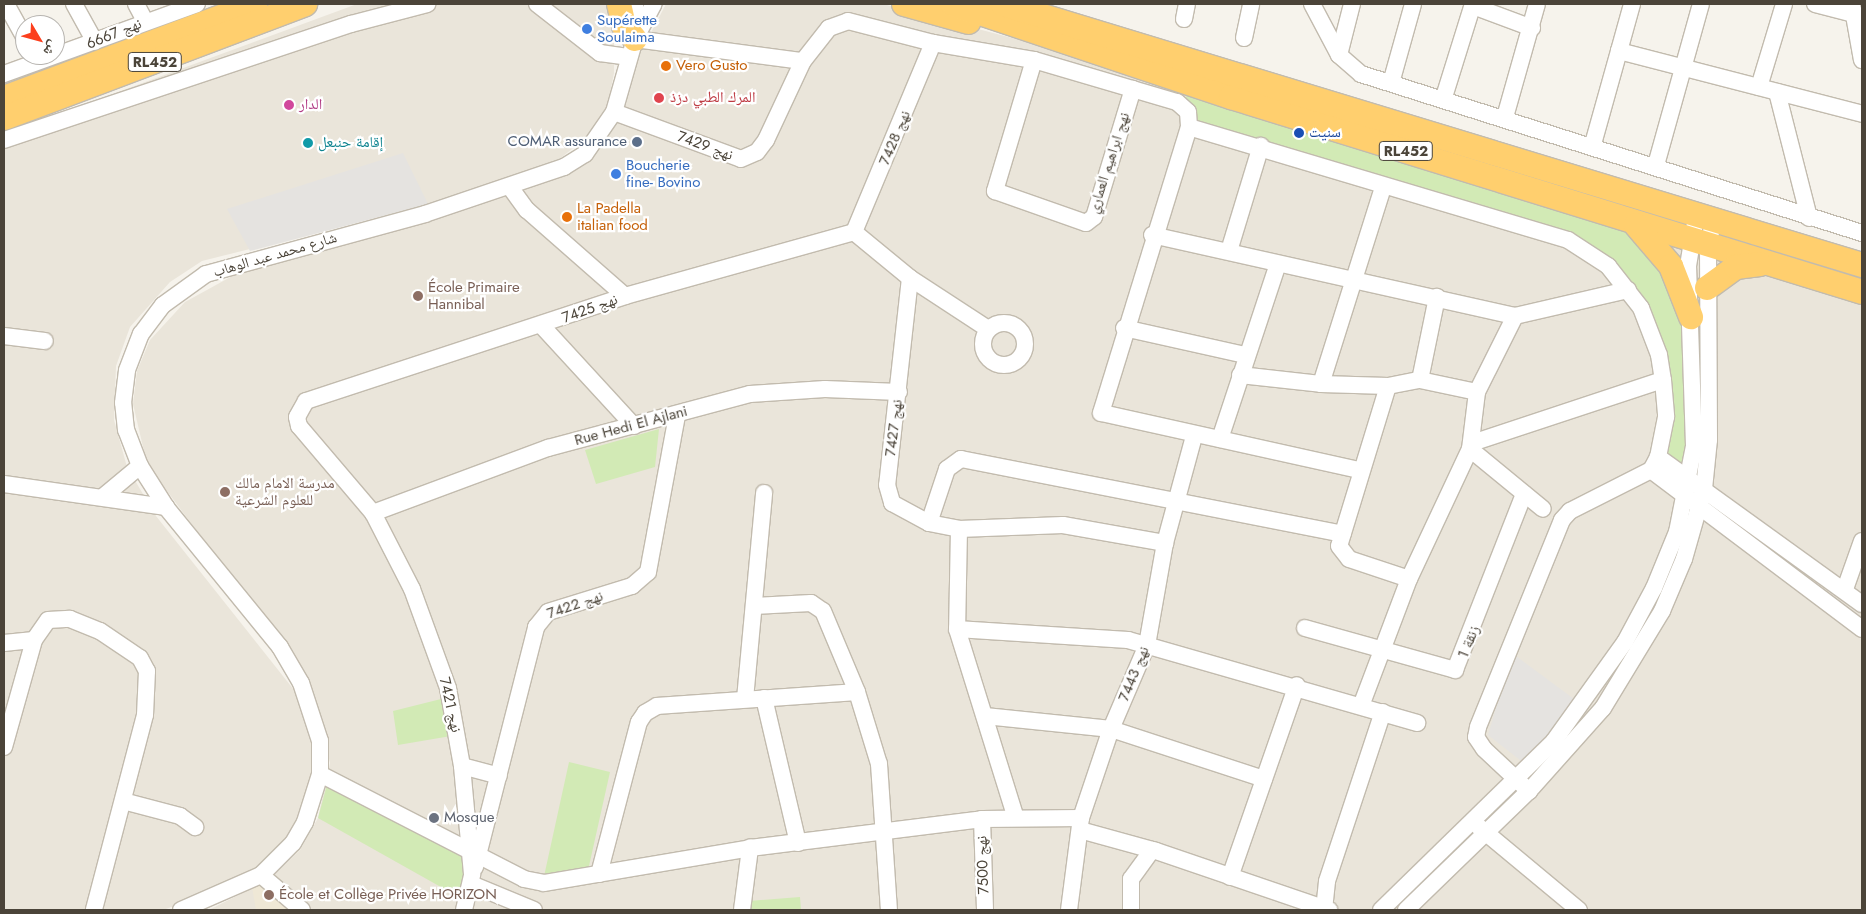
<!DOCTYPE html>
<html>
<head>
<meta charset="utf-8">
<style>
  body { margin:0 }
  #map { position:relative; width:1866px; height:914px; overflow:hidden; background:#f6f3ec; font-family:Jost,"Noto Naskh Arabic",sans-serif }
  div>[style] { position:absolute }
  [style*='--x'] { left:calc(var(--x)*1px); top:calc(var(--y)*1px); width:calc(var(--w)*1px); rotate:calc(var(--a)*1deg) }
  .residential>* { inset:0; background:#eae5da }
  .education>* { inset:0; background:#efe8d6 }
  .green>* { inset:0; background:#d2eab5 }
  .parking>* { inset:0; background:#e5e3e0 }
  .roads { filter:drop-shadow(1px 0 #c2bbae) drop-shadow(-1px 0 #c2bbae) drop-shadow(0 1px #c2bbae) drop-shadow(0 -1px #c2bbae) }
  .minor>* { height:16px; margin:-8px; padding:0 8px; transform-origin:8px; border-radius:8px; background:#fff }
  .minor>.ring { margin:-8px; padding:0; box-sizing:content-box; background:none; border:16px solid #fff; border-radius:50% }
  .highway>* { height:24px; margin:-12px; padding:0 12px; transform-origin:12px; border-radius:12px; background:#ffcf6e }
  .dots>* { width:14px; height:14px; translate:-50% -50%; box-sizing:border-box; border:2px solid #fff; border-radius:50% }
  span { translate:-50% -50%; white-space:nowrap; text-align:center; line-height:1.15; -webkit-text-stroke:4.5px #fff; paint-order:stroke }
  .shield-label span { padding:1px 4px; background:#fff; border:1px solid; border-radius:4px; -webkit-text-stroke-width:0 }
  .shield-label { font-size:14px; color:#4b4439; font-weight:700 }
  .shop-label { font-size:15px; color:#366cbe }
  .left { translate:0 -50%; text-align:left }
  .street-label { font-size:15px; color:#4b4439 }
  .food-label { font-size:15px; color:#c56008 }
  .health-label { font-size:15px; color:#be3a42 }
  .hotel-label { font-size:15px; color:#b23c85 }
  .transit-label { font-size:15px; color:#164399 }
  .service-label { font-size:15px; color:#4e5e75 }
  .right { translate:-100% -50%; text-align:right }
  .culture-label { font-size:15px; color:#0d838f }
  .education-label { font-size:15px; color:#785e54 }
  .worship-label { font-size:15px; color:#5b616d }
  .frame { position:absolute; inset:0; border:5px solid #4b4439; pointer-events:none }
  .north { position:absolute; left:15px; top:15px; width:50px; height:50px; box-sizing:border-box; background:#fff; border:1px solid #b7b4b0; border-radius:50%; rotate:127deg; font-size:14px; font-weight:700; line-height:20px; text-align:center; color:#4b4439 }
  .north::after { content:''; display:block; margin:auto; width:18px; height:22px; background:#fc3f1d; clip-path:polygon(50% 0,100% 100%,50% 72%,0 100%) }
</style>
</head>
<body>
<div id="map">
  <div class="residential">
    <div style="clip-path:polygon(357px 4px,608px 4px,614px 30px,614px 73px,607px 109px,594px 132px,554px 163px,428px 204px,202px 261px,170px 282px,130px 327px,116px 366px,114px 420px,127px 467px,156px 516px,298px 695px,309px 725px,314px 768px,305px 805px,288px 840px,256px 870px,202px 896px,163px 910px,4px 910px,4px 134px)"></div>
    <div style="clip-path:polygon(666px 4px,883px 4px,1035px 44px,1862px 300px,1862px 910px,209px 910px,270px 879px,300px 850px,318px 818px,330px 763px,311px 685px,147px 464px,133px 404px,137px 371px,150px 340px,185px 302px,236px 274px,501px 198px,587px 163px,622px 110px,633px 67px)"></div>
  </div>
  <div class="education">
    <div style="clip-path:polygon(266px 881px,296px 910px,256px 910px,252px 887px)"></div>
  </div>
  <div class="green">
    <div style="clip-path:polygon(1187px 94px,1632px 230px,1655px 252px,1687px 319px,1690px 473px,1666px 457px,1663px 354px,1585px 243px,1180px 115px)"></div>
    <div style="clip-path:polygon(659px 429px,655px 467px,596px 484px,585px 450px)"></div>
    <div style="clip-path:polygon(441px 699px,451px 736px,398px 745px,393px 711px)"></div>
    <div style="clip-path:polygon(569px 762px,610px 772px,587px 875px,543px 881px)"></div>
    <div style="clip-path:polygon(329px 777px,465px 849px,464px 900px,318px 818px)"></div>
    <div style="clip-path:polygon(800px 897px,801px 910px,748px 910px,749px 901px)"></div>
  </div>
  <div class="parking">
    <div style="clip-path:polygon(403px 153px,428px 204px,250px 251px,227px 209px)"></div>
    <div style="clip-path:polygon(1512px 653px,1574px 699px,1525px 764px,1488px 735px)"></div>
  </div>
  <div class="roads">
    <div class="minor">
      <div style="--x:6;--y:4;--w:39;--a:61"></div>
      <div style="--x:74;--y:4;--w:43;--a:61.1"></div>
      <div style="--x:136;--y:4;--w:19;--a:62"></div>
      <div style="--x:537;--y:4;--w:80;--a:37.9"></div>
      <div style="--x:600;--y:53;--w:28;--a:8"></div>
      <div style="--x:1312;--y:4;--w:58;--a:62.1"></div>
      <div style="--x:1339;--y:55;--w:29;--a:41"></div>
      <div style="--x:1361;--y:74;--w:526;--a:17.61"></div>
      <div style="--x:1815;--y:4;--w:48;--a:14.6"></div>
      <div style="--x:1852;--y:4;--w:57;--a:79.9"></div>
      <div style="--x:1473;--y:6;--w:63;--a:20.4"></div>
      <div style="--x:1184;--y:19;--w:15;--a:-79"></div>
      <div style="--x:634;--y:36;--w:32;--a:-88"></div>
      <div style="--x:1244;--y:38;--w:35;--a:-78"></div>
      <div style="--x:635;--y:39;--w:169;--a:7.5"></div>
      <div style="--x:1619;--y:51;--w:49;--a:-74.5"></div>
      <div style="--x:1339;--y:55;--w:53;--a:-75.7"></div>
      <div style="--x:1034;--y:60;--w:137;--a:106.6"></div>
      <div style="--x:995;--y:191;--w:96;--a:19.4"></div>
      <div style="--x:1086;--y:223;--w:10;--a:-37"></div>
      <div style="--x:1094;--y:217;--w:134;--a:-73.1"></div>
      <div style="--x:4;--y:74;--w:205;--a:-19.9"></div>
      <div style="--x:1391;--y:83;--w:82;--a:-74.4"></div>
      <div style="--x:1759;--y:87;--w:87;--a:-73.2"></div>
      <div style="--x:1777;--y:92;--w:130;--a:75.7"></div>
      <div style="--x:1444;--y:97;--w:97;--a:-72.7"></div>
      <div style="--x:614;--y:112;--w:135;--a:20.3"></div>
      <div style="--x:741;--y:159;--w:17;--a:-24"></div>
      <div style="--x:757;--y:152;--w:15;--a:-53"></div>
      <div style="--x:766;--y:140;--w:87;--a:-64.9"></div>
      <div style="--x:803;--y:61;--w:42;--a:-51.8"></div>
      <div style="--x:829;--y:28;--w:20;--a:-20"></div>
      <div style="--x:848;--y:21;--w:88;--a:14.5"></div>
      <div style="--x:933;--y:43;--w:102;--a:9.6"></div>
      <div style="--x:1034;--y:60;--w:149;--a:16.4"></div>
      <div style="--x:1177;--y:102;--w:15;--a:42"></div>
      <div style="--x:1188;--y:112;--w:15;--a:86"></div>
      <div style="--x:1505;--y:117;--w:117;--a:-74.2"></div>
      <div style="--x:4;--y:140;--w:366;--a:-18.5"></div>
      <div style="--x:351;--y:24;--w:79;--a:-14.7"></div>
      <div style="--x:1593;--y:144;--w:97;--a:-74.4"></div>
      <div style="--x:1619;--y:51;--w:251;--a:14.5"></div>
      <div style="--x:1656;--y:165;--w:167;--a:-74.4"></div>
      <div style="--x:510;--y:187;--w:29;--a:54"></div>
      <div style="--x:527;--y:210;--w:130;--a:41.3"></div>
      <div style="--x:854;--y:232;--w:205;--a:-67.3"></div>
      <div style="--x:1152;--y:235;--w:372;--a:12.6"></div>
      <div style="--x:1515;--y:316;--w:116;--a:-13"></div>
      <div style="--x:1229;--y:251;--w:110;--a:-73.1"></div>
      <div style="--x:910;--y:278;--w:208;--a:96.3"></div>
      <div style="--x:887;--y:485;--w:19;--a:74"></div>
      <div style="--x:892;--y:503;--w:42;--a:28.4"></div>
      <div style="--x:929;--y:523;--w:31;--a:11"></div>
      <div style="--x:959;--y:529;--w:104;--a:-2.2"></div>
      <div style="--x:1063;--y:525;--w:104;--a:10"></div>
      <div class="ring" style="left:983px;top:323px;width:26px;height:26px"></div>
      <div style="--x:542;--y:326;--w:136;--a:47.4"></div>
      <div style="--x:1124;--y:328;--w:124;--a:12.6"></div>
      <div style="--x:4;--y:336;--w:41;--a:7"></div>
      <div style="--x:1240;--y:375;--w:81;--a:6.3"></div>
      <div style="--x:1321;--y:384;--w:67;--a:1.7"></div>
      <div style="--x:1388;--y:386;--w:33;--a:-11"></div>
      <div style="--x:1420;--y:380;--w:58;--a:11.9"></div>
      <div style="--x:1420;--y:380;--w:85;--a:-78.4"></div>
      <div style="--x:1321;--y:384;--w:207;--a:-72.5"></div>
      <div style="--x:1388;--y:386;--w:167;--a:107"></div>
      <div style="--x:1339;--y:546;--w:16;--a:52"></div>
      <div style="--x:1349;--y:559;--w:63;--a:18.4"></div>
      <div style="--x:1220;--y:439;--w:184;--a:-71.7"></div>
      <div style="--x:1472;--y:443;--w:201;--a:-18.3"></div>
      <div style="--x:1470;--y:449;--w:94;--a:39.4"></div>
      <div style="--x:1658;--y:457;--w:251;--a:35.8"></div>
      <div style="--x:1359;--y:470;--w:264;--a:-167.5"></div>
      <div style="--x:1101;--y:413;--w:299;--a:-72.9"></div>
      <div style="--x:1189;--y:127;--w:395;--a:16.6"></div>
      <div style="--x:1568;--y:240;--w:48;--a:33"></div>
      <div style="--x:1608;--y:266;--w:53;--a:51.8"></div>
      <div style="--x:1641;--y:308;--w:50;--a:69"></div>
      <div style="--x:1659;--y:355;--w:25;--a:81"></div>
      <div style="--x:1663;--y:380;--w:37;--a:85"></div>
      <div style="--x:1666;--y:417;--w:41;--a:101.3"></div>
      <div style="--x:1658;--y:457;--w:15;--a:118"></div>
      <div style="--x:1651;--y:470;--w:91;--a:153.2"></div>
      <div style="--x:1570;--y:511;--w:12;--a:132"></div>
      <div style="--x:1562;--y:520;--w:223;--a:112.1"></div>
      <div style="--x:1478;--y:727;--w:10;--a:101"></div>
      <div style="--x:1476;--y:737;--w:14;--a:56"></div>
      <div style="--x:1484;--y:749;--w:62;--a:43"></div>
      <div style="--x:1651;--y:470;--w:264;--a:37"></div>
      <div style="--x:4;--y:484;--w:164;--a:8.1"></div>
      <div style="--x:104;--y:496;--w:47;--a:-39.8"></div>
      <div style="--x:373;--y:513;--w:187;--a:-20.4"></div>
      <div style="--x:548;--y:448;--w:209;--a:-15"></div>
      <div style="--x:750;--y:394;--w:75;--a:-3.8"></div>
      <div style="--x:825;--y:389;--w:74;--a:2.3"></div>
      <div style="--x:929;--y:523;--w:57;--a:-71.6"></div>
      <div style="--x:947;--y:469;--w:17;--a:-36"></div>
      <div style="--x:961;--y:459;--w:389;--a:11.1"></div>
      <div style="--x:959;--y:529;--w:100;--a:91.1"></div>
      <div style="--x:957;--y:629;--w:198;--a:72.7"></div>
      <div style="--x:1845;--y:589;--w:51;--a:-70.5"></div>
      <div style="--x:754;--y:606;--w:57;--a:-3"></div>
      <div style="--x:811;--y:603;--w:14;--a:34"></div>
      <div style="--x:823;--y:611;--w:88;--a:67.2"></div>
      <div style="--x:857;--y:692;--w:75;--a:73"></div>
      <div style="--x:879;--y:764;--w:146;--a:86.1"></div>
      <div style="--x:1305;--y:628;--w:156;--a:15.6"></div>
      <div style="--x:1455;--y:670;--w:189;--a:-68.6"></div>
      <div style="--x:957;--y:629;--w:171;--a:3.7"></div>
      <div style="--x:1128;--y:640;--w:301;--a:16"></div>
      <div style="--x:4;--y:643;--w:30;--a:-6"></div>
      <div style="--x:34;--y:640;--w:24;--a:-55"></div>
      <div style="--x:48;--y:620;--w:22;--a:-3"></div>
      <div style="--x:70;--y:619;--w:32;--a:22"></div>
      <div style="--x:100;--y:631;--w:48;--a:34"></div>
      <div style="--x:140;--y:658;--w:15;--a:62"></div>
      <div style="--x:147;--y:671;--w:44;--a:92.6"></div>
      <div style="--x:145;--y:715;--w:202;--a:104.7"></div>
      <div style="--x:764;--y:698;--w:149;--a:76.8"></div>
      <div style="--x:745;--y:699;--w:207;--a:-84.7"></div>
      <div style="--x:1361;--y:706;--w:136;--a:-69.3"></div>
      <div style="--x:1409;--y:579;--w:144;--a:-64.9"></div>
      <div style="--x:1470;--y:449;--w:57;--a:-83"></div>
      <div style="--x:1477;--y:392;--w:85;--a:-63.4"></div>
      <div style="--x:985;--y:716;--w:127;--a:5.9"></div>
      <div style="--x:1111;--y:729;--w:161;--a:18.1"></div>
      <div style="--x:4;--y:747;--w:111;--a:-74.3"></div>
      <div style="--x:462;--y:766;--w:38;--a:15"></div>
      <div style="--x:320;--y:774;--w:229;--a:27.2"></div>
      <div style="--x:524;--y:879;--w:20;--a:11"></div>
      <div style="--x:544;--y:883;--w:209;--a:-9.6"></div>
      <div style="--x:750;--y:848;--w:234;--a:-7.1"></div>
      <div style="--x:982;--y:819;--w:99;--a:-0.6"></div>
      <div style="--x:123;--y:801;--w:59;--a:14.7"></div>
      <div style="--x:180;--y:816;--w:19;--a:36"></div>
      <div style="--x:982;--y:819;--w:91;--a:88.1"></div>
      <div style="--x:1479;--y:827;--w:130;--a:39.7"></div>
      <div style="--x:1080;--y:830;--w:79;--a:15.4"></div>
      <div style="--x:1156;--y:851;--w:183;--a:18.8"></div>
      <div style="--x:475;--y:867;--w:248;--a:-75.7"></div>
      <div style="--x:536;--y:627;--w:19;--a:-51"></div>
      <div style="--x:548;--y:612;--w:88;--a:-17.2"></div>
      <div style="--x:632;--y:586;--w:21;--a:-41"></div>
      <div style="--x:648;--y:572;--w:160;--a:-79.5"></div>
      <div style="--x:599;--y:874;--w:157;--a:-75.3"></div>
      <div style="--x:639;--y:722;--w:11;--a:-56"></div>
      <div style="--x:645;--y:713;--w:14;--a:-30"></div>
      <div style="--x:657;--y:706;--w:200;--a:-4"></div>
      <div style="--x:261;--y:875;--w:54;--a:40.5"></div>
      <div style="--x:1230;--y:877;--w:203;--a:-70.8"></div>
      <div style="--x:471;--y:884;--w:68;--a:22.4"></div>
      <div style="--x:181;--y:910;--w:87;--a:-23.6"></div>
      <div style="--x:261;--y:875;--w:45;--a:-45"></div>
      <div style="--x:293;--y:843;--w:24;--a:-60"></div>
      <div style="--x:305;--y:822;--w:50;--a:-72.6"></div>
      <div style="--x:320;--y:774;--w:33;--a:-90"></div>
      <div style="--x:320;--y:741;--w:61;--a:-108.1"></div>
      <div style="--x:301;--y:683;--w:42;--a:-120.3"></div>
      <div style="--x:280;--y:647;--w:181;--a:-129.2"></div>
      <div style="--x:166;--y:507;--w:49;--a:-122.4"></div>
      <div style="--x:140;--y:466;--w:39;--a:-111"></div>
      <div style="--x:126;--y:430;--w:27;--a:-96"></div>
      <div style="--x:123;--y:403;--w:33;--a:-83"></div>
      <div style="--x:127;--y:370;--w:39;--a:-69"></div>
      <div style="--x:141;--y:334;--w:36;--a:-53"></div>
      <div style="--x:163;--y:305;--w:53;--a:-35.8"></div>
      <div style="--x:206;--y:274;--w:227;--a:-15.3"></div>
      <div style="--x:425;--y:214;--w:147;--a:-18.7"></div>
      <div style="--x:564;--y:167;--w:25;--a:-32"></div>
      <div style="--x:585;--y:154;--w:51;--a:-55.4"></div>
      <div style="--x:614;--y:112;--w:76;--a:-74"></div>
      <div style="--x:635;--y:39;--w:40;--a:-62"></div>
      <div style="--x:464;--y:910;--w:37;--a:-77"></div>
      <div style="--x:472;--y:874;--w:108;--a:-95.3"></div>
      <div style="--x:462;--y:766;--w:79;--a:-100.2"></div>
      <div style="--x:448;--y:688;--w:105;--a:-110"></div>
      <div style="--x:412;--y:589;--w:85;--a:-117.2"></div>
      <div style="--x:373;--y:513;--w:114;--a:-130.4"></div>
      <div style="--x:299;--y:426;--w:9;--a:-103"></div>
      <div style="--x:297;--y:417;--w:18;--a:-61"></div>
      <div style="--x:306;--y:401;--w:336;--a:-18.2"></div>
      <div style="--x:625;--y:296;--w:238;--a:-15.6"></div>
      <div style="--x:854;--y:232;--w:72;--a:39.4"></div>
      <div style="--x:910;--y:278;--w:93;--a:33.2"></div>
      <div style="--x:742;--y:910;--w:63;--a:-82.6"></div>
      <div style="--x:1069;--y:910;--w:93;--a:-82.6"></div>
      <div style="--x:1081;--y:818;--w:94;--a:-71.4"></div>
      <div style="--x:1111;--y:729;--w:91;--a:-66.8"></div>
      <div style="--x:1147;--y:645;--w:104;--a:-80"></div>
      <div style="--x:1165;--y:543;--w:111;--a:-74.8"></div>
      <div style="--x:1131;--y:910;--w:31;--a:-90"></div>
      <div style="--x:1131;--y:879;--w:36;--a:-54"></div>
      <div style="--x:1324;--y:910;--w:29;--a:-84"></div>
      <div style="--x:1327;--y:881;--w:178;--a:-71.7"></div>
      <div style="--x:1381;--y:910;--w:242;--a:-44.3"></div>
      <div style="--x:1554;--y:741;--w:122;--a:-54.4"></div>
      <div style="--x:1625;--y:642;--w:61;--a:-61.8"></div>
      <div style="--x:1654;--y:588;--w:61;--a:-67.7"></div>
      <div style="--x:1677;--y:532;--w:88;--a:-78.8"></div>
      <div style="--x:1694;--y:446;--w:180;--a:-91.9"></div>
      <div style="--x:1688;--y:266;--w:50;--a:-80.7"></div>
      <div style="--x:1406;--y:910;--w:171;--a:-44.1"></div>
      <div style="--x:1529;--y:791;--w:111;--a:-48.3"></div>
      <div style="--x:1603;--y:708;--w:114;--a:-58.7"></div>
      <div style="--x:1662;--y:611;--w:56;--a:-67.1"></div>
      <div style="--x:1684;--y:559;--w:73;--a:-74.1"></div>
      <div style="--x:1704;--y:489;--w:49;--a:-84.2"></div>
      <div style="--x:1709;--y:440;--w:194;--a:-90.3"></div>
      <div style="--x:1708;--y:246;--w:25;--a:-78"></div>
    </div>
    <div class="highway">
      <div style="--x:619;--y:4;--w:23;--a:77"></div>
      <div style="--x:624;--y:26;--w:17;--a:50"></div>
      <div style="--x:904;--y:4;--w:67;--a:15.5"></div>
      <div style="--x:953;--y:4;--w:293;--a:18.5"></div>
      <div style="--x:1231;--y:97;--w:660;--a:17.17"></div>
      <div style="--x:1003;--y:4;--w:898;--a:16.9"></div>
      <div style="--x:4;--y:98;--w:268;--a:-20.5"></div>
      <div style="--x:4;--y:118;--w:322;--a:-20.7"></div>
      <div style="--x:1636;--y:225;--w:54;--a:49.5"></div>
      <div style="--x:1671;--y:266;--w:55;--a:68.6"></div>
      <div style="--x:1707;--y:288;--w:36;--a:-36"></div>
      <div style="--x:1736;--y:267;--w:24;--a:-7"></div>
    </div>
  </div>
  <div class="dots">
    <div style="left:587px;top:29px;background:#3f7fe0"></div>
    <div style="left:666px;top:66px;background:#e8710a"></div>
    <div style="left:659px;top:98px;background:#e0444e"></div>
    <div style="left:289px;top:105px;background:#d1479c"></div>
    <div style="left:1299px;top:133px;background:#1a4fb4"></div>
    <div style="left:637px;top:142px;background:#5c6f8a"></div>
    <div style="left:308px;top:143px;background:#0f9aa8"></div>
    <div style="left:616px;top:174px;background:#3f7fe0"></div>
    <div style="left:567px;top:217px;background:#e8710a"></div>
    <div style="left:418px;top:296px;background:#8d6e63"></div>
    <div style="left:225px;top:492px;background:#8d6e63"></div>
    <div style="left:434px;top:818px;background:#6b7280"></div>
    <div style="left:269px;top:895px;background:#8d6e63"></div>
  </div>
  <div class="shield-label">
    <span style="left:155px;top:62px">RL452</span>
    <span style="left:1406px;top:151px">RL452</span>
  </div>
  <div class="shop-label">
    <span class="left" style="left:597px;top:29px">Supérette<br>Soulaima</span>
    <span class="left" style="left:626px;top:174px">Boucherie<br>fine- Bovino</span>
  </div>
  <div class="street-label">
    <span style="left:114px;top:34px;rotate:-22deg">نهج 6667</span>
    <span style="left:895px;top:138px;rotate:-67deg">نهج 7428</span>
    <span style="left:705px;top:146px;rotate:20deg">نهج 7429</span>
    <span style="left:1109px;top:163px;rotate:-72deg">نهج ابراهيم العماري</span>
    <span style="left:275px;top:255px;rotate:-16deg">شارع محمد عبد الوهاب</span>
    <span style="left:590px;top:309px;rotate:-20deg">نهج 7425</span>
    <span style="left:631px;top:426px;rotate:-15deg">Rue Hedi El Ajlani</span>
    <span style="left:894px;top:428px;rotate:-83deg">نهج 7427</span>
    <span style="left:575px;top:605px;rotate:-19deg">نهج 7422</span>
    <span style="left:1469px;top:642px;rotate:-68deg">زنقة 1</span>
    <span style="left:1134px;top:674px;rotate:-68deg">نهج 7443</span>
    <span style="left:450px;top:705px;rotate:77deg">نهج 7421</span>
    <span style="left:983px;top:865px;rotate:-92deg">نهج 7500</span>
  </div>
  <div class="food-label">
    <span class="left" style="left:676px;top:66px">Vero Gusto</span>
    <span class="left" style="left:577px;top:217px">La Padella<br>italian food</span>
  </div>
  <div class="health-label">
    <span class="left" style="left:670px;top:98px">المرك الطبي دزذ</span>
  </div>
  <div class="hotel-label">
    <span class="left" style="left:299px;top:105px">الدار</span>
  </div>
  <div class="transit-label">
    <span class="left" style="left:1309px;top:133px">سنيت</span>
  </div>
  <div class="service-label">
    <span class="right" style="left:627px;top:142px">COMAR assurance</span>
  </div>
  <div class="culture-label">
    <span class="left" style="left:318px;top:143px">إقامة حنبعل</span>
  </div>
  <div class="education-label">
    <span class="left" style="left:428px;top:296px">École Primaire<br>Hannibal</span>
    <span class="left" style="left:235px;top:492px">مدرسة الامام مالك<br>للعلوم الشرعية</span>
    <span class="left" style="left:279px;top:895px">École et Collège Privée HORIZON</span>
  </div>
  <div class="worship-label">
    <span class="left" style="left:444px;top:818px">Mosque</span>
  </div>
  <div class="frame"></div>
  <div class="north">ش</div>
</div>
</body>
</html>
